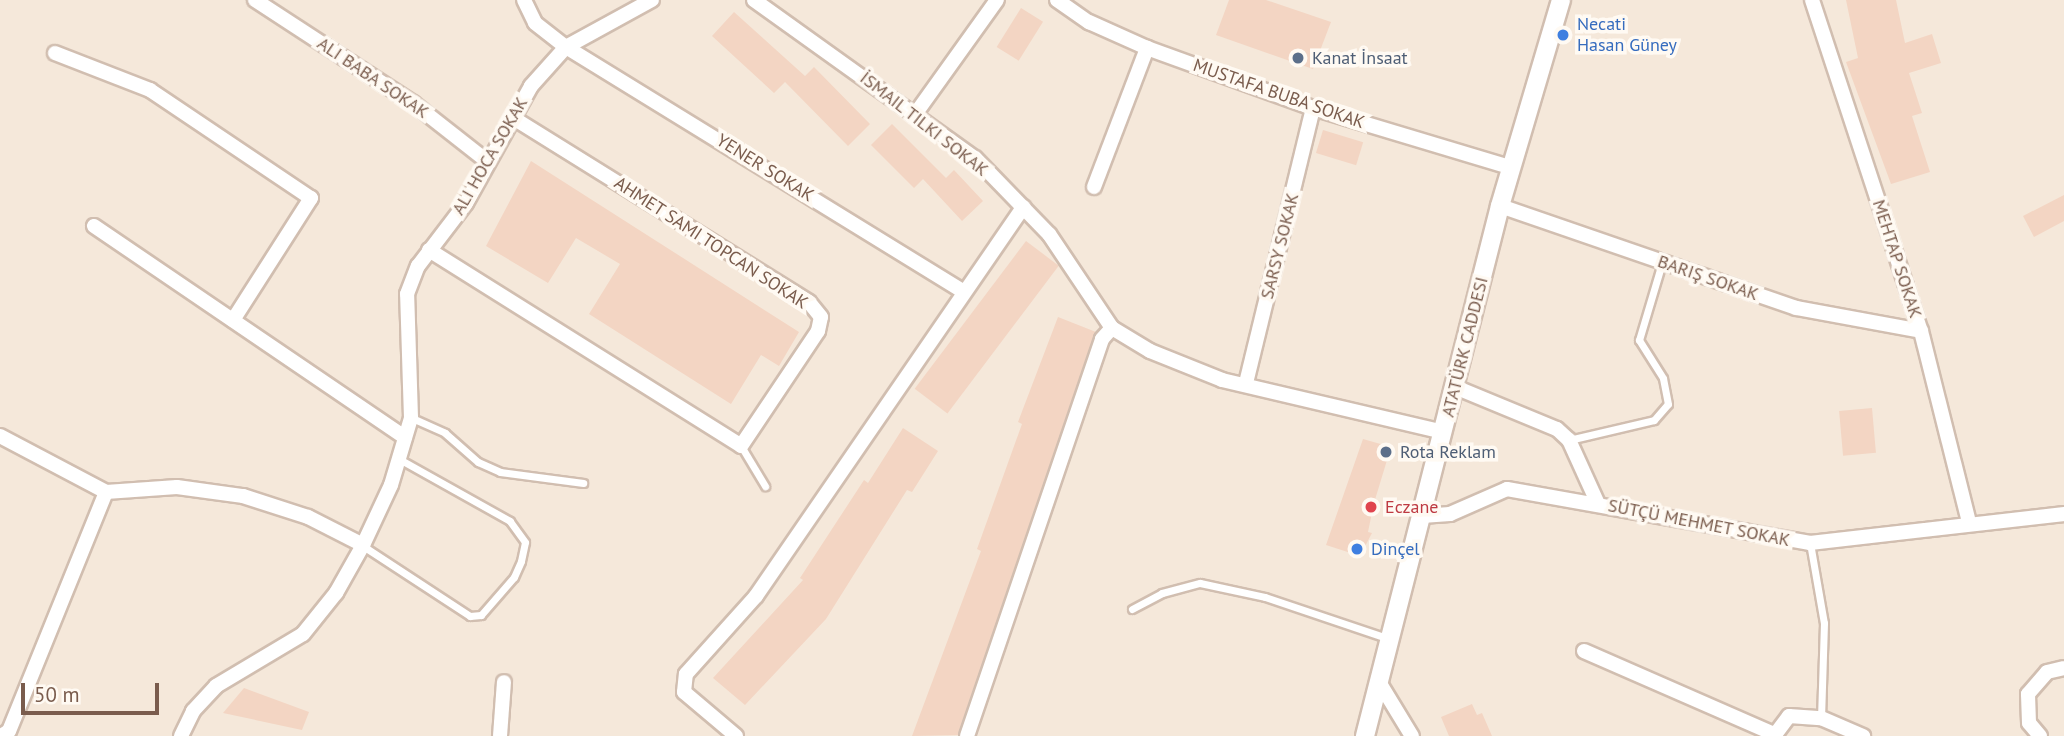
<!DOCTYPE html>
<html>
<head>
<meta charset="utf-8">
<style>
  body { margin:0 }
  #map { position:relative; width:2064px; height:736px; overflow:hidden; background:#fdf6ec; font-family:"PT Sans",sans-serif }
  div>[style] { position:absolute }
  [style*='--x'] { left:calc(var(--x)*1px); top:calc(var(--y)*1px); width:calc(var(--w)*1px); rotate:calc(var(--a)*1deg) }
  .residential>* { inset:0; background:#f5e8da; transform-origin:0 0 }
  .building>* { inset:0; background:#f3d5c3; transform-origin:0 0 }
  .roads { filter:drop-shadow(2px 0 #d1beb0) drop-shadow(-2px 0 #d1beb0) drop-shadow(0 2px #d1beb0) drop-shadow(0 -2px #d1beb0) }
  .service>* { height:7px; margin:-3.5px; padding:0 3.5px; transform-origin:3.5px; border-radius:3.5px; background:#fff }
  .minor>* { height:14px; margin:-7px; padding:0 7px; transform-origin:7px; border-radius:7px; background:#fff }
  .tertiary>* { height:18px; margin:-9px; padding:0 9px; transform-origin:9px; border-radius:9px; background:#fff }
  .dots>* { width:19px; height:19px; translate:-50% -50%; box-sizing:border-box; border:4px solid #fffaf3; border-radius:50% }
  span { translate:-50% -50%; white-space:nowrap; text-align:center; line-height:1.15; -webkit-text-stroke:7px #fffaf3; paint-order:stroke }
  .shop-label { font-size:18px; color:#366cbe }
  .left { translate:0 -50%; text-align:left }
  .service-label { font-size:18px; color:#4e5e75 }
  .street-label { font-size:18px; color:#7a5c4d }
  .health-label { font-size:18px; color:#be3a42 }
  .scale { position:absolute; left:21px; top:683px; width:138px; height:32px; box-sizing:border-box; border:4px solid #7a5c4d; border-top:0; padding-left:9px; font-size:21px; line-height:24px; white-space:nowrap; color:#7a5c4d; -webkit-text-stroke:5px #fffaf3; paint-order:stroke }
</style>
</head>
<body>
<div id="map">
  <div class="residential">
    <div style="left:0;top:0;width:2064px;height:736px"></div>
  </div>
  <div class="building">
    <div style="clip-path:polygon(1229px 0,1266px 0,1331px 22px,1313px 69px,1216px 35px)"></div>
    <div style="clip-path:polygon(1846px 0,1896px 0,1905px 43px,1932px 34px,1941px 63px,1909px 73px,1922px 113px,1912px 116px,1930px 172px,1891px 184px,1846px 62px,1858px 58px)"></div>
    <div style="left:1021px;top:8px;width:26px;height:46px;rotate:32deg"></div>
    <div style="clip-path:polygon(734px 12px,805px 76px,814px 67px,870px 124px,848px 146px,785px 82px,774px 93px,712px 36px)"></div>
    <div style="clip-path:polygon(892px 124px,946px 178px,954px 170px,983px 201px,962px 221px,923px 179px,914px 188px,871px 145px)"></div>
    <div style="left:1323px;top:130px;width:42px;height:24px;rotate:17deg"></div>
    <div style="clip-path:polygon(531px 161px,799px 332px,779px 366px,761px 355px,731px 404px,589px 314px,620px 264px,576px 238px,548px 283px,486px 246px)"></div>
    <div style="clip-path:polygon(2064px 195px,2064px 221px,2034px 237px,2023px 216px)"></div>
    <div style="left:1026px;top:241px;width:41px;height:185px;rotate:37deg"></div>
    <div style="clip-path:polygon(1058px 317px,1096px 332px,958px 735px,912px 736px,981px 551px,977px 549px,1022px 424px,1018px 422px)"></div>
    <div style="left:1872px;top:408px;width:45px;height:33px;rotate:85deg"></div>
    <div style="clip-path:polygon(903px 428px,938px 451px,912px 492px,907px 490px,826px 619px,745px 705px,713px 678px,803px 580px,800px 578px,864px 480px,868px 483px)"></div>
    <div style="clip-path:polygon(1363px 439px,1391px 447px,1374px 503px,1368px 532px,1372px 533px,1360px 556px,1326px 545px)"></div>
    <div style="clip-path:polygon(244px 688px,309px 712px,302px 730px,223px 713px)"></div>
    <div style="clip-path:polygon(1472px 704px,1477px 715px,1482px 713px,1492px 736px,1449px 736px,1441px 717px)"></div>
  </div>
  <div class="roads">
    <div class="service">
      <div style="--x:412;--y:418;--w:36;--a:24"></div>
      <div style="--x:445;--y:433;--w:44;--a:41.3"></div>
      <div style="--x:478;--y:462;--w:24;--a:24"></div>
      <div style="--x:500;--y:472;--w:84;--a:7.5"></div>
      <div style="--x:1569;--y:440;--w:87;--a:-13.2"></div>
      <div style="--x:1654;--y:420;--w:21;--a:-49"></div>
      <div style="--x:1668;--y:404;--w:26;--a:-101"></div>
      <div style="--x:1663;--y:378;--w:45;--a:-122.3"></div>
      <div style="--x:1639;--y:340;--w:80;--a:-73.4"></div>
      <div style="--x:741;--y:446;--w:47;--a:59"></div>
      <div style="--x:1810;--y:543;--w:81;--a:80.1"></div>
      <div style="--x:1824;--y:623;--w:95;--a:91.8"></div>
      <div style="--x:363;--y:546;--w:128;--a:33.2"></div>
      <div style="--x:470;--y:616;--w:11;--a:-5"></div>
      <div style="--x:481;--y:615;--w:50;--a:-49"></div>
      <div style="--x:514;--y:577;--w:17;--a:-66"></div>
      <div style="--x:521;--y:561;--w:19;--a:-78"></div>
      <div style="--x:525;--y:542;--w:26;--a:-126"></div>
      <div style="--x:510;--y:521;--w:127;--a:-150.8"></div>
      <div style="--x:1132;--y:609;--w:34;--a:-28"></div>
      <div style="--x:1162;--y:593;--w:39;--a:-15"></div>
      <div style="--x:1200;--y:583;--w:66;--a:12.2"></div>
      <div style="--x:1265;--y:597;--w:132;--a:18.6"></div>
    </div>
    <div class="minor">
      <div style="--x:255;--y:0;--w:189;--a:33.1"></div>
      <div style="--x:413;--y:103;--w:95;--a:38.2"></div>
      <div style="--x:524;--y:0;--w:25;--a:64"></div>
      <div style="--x:535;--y:23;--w:39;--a:38"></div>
      <div style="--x:566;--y:47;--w:466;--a:31.6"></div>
      <div style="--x:754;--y:0;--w:272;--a:35.6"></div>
      <div style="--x:975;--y:158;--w:106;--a:45.8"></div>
      <div style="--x:1049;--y:234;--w:113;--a:56.2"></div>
      <div style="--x:1112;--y:328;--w:44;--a:31.2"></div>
      <div style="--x:1150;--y:351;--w:78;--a:21.9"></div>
      <div style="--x:1222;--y:380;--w:227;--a:13.2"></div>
      <div style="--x:1057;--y:0;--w:39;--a:35"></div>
      <div style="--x:1089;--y:22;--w:64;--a:24.1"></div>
      <div style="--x:1147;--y:48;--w:177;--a:19.9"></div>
      <div style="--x:1313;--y:108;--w:206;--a:16.7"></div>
      <div style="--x:1812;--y:0;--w:348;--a:71.8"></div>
      <div style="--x:1921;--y:331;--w:197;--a:75.9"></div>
      <div style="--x:55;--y:53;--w:102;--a:21.3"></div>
      <div style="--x:150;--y:90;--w:194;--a:33.9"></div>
      <div style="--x:311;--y:198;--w:145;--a:122.6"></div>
      <div style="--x:916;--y:113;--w:139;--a:-54.4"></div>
      <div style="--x:1094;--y:187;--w:149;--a:-69.1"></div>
      <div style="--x:1500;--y:206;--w:313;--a:19"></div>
      <div style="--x:1796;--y:308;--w:127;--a:10.4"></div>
      <div style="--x:94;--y:226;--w:376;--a:34.2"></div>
      <div style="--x:429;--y:250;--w:368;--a:32.1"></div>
      <div style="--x:741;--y:446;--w:138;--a:-56.2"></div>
      <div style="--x:818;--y:331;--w:14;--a:-78"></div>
      <div style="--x:821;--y:317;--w:19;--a:-129"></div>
      <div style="--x:809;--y:302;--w:349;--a:-148.1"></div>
      <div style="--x:1246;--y:383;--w:283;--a:-76.3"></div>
      <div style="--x:1455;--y:387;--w:110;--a:22.4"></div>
      <div style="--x:1557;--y:429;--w:16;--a:43"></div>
      <div style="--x:1569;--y:440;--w:70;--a:65.6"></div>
      <div style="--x:0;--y:436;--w:120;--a:27.8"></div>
      <div style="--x:106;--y:492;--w:71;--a:-4"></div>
      <div style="--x:177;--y:487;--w:67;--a:7.8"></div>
      <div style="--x:243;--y:496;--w:68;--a:17.9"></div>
      <div style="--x:308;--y:517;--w:62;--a:27"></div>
      <div style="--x:1422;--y:516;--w:28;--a:-4"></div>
      <div style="--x:1450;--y:514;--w:62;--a:-23.7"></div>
      <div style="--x:1507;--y:489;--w:308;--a:10.1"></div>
      <div style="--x:1810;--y:543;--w:256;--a:-6.5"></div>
      <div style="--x:1584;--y:651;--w:207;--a:23.6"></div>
      <div style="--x:1379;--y:682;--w:63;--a:58.6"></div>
      <div style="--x:1;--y:736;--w:9;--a:-32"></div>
      <div style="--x:9;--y:731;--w:258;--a:-67.9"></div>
      <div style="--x:181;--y:736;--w:28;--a:-64"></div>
      <div style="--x:193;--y:711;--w:34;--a:-47"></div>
      <div style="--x:216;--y:686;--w:101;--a:-30.9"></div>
      <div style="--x:303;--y:634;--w:53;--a:-51.2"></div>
      <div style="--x:336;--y:593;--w:55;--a:-60.6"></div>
      <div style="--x:363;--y:545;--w:66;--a:-65"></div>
      <div style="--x:391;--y:485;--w:70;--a:-73.4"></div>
      <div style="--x:411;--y:418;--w:124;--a:-91.8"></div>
      <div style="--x:407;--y:294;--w:30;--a:-69"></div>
      <div style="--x:418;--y:266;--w:79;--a:-52.7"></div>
      <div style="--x:466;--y:203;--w:134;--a:-60.9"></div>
      <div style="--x:531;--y:86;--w:52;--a:-48.1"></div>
      <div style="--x:566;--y:47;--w:98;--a:-28.7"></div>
      <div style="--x:500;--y:736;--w:54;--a:-85.8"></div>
      <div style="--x:736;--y:736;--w:68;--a:-139.8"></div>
      <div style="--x:684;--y:692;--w:18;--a:-84"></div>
      <div style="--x:686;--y:674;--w:105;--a:-48.1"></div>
      <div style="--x:756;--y:596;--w:472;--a:-55.5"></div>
      <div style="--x:967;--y:736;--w:419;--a:-71.2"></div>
      <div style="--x:1102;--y:339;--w:15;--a:-48"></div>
      <div style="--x:1774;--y:736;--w:25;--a:-53"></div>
      <div style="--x:1789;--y:716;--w:32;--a:4"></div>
      <div style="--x:1821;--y:718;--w:46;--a:23.2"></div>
      <div style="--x:2040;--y:736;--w:17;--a:-130"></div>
      <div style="--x:2029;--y:723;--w:29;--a:-92"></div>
      <div style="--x:2028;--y:694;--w:29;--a:-49"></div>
      <div style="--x:2047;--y:672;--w:17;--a:-13"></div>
    </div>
    <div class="tertiary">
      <div style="--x:1365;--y:736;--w:547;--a:-75.71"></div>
      <div style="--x:1500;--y:206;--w:215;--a:-73.5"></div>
    </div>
  </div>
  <div class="dots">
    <div style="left:1563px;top:35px;background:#3f7fe0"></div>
    <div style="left:1298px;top:58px;background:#5c6f8a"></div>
    <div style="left:1386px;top:452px;background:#5c6f8a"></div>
    <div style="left:1371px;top:507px;background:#e0444e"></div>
    <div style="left:1357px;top:549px;background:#3f7fe0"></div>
  </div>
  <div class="shop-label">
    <span class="left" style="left:1577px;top:35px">Necati<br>Hasan Güney</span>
    <span class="left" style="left:1371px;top:549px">Dinçel</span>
  </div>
  <div class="service-label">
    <span class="left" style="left:1312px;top:58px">Kanat İnsaat</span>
    <span class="left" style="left:1400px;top:452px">Rota Reklam</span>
  </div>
  <div class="street-label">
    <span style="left:373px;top:78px;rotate:34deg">ALI BABA SOKAK</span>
    <span style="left:1279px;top:94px;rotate:19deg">MUSTAFA BUBA SOKAK</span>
    <span style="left:924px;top:124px;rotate:38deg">İSMAIL TILKI SOKAK</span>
    <span style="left:490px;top:156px;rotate:-60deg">ALI HOCA SOKAK</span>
    <span style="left:765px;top:168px;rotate:32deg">YENER SOKAK</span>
    <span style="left:711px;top:243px;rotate:33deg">AHMET SAMI TOPCAN SOKAK</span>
    <span style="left:1280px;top:246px;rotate:-76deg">SARSY SOKAK</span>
    <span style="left:1897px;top:259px;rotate:72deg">MEHTAP SOKAK</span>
    <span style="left:1708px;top:278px;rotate:19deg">BARIŞ SOKAK</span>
    <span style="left:1465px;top:347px;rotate:-76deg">ATATÜRK CADDESI</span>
    <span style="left:1699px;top:523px;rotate:11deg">SÜTÇÜ MEHMET SOKAK</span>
  </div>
  <div class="health-label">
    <span class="left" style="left:1385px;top:507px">Eczane</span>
  </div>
  <div class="scale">50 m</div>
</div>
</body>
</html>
